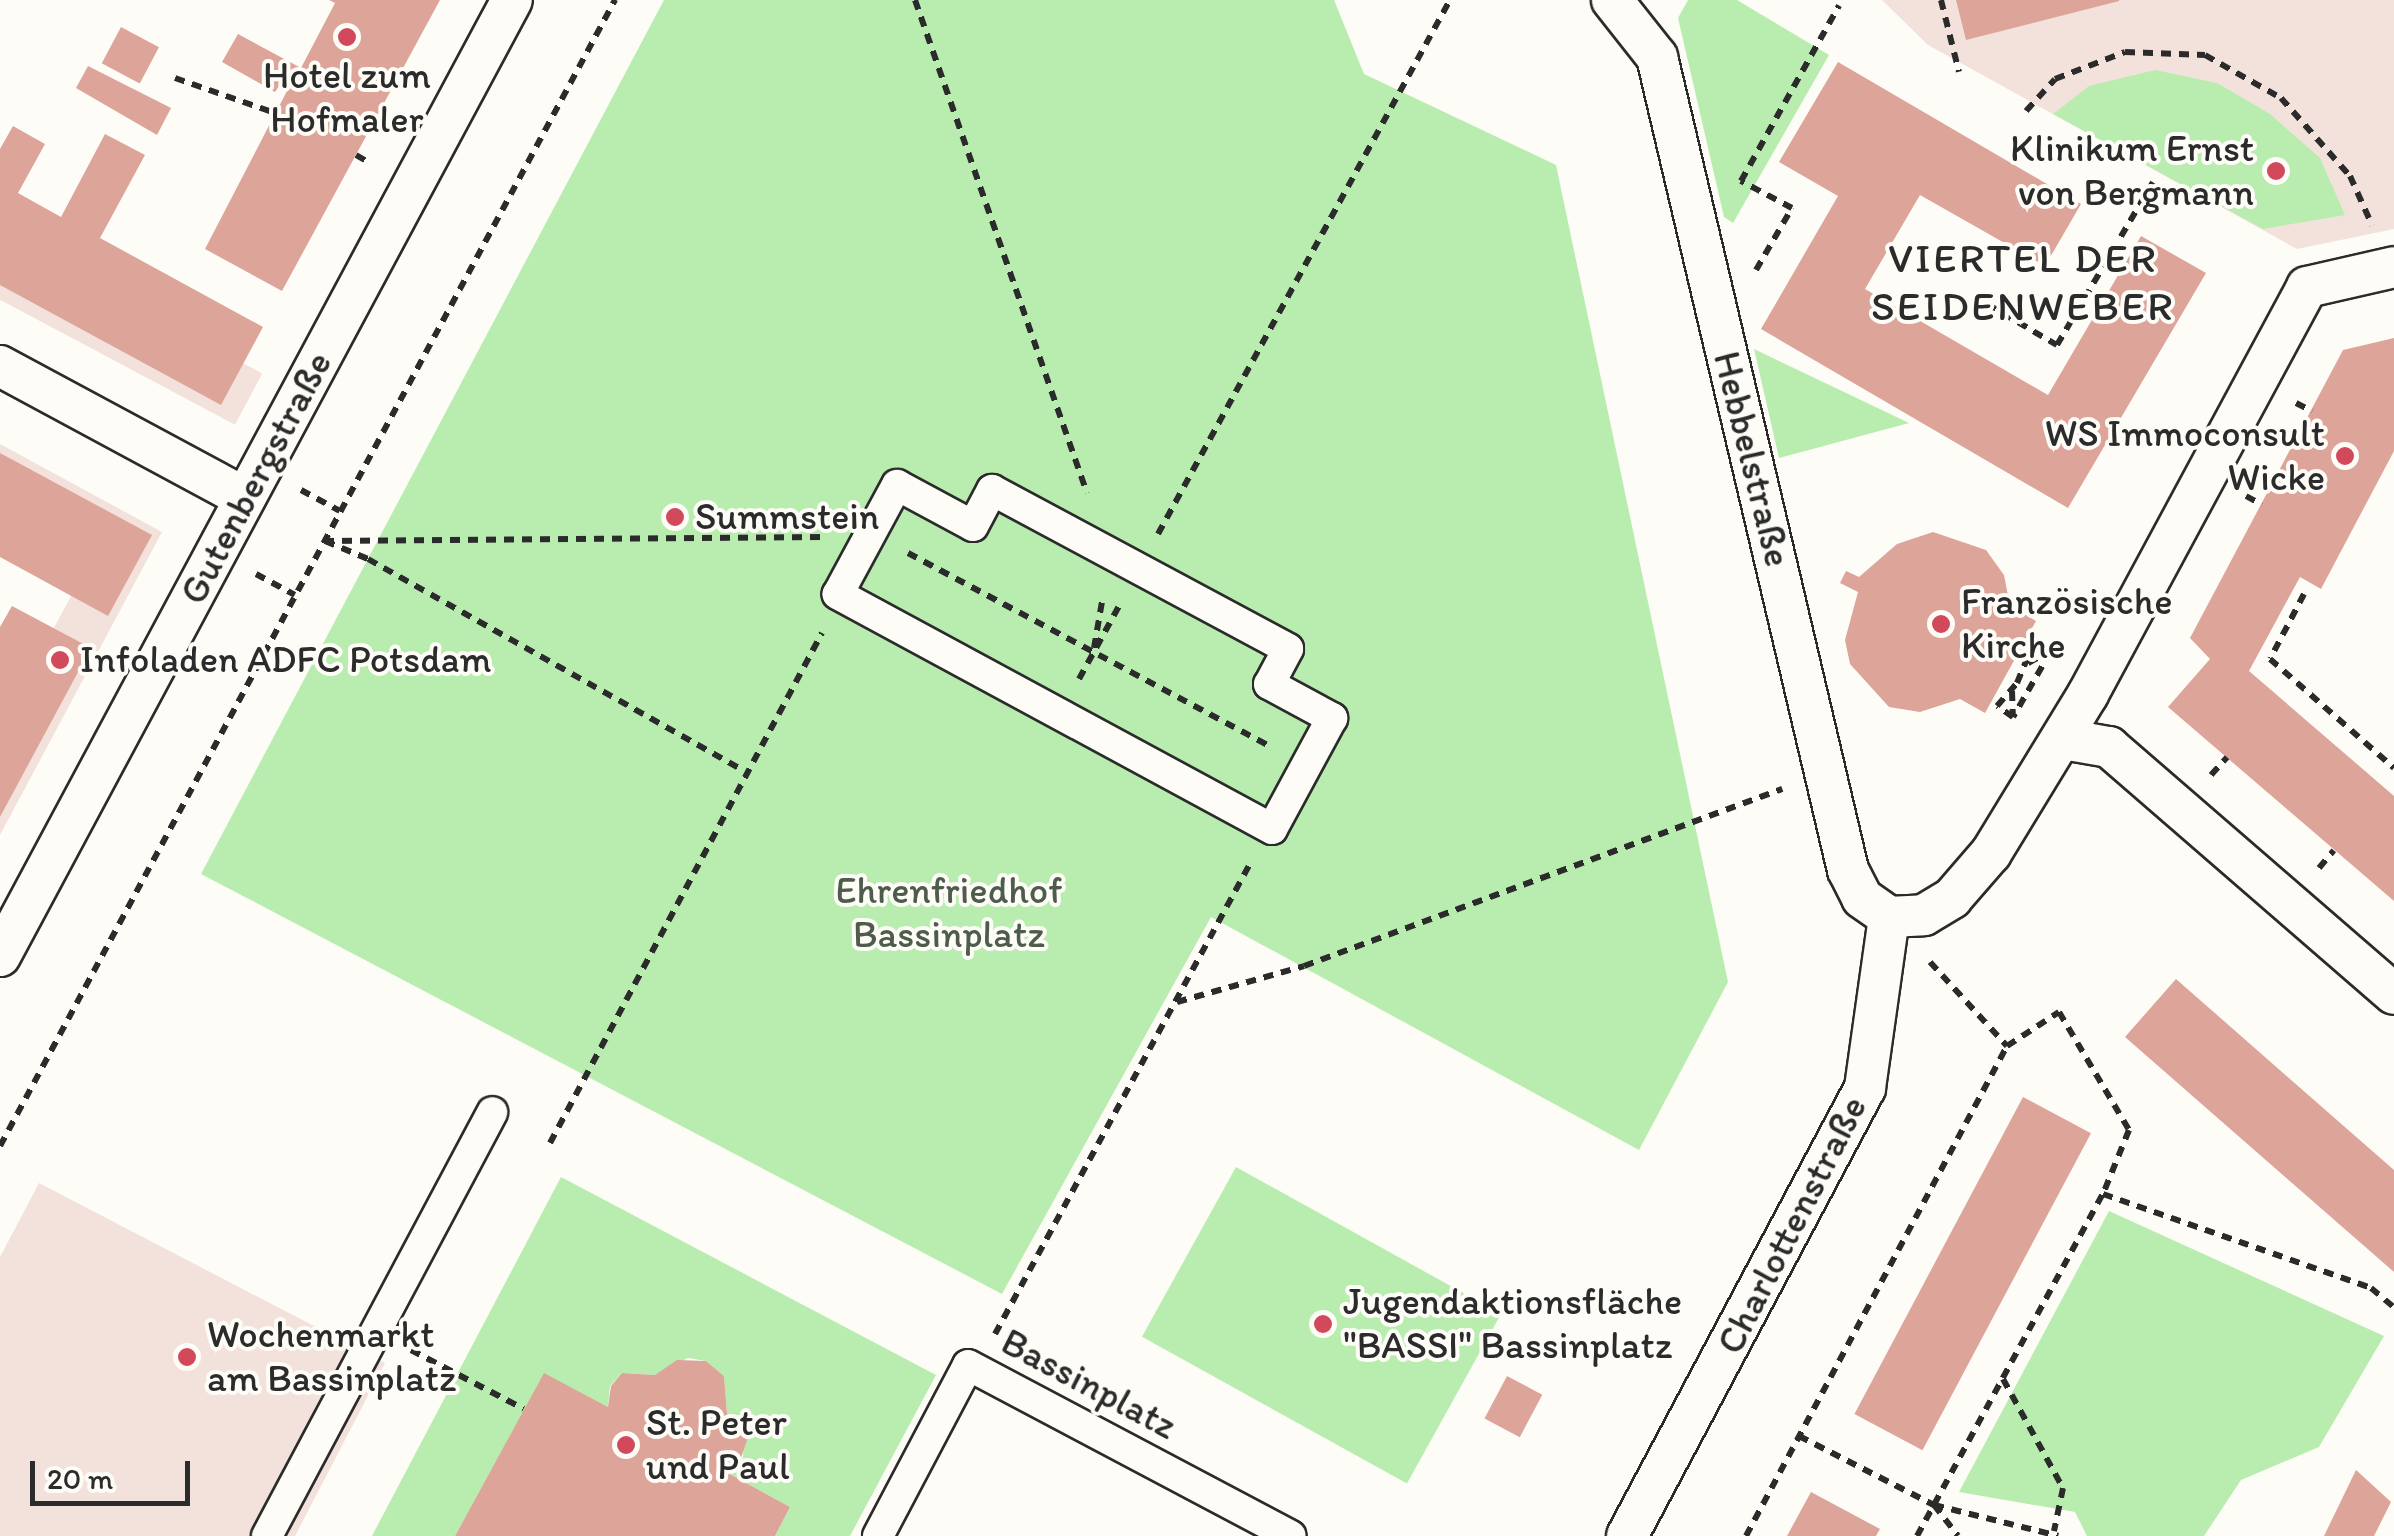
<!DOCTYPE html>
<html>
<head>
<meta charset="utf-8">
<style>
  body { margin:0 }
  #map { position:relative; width:2394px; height:1536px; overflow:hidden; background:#fdfcf7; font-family:Itim,sans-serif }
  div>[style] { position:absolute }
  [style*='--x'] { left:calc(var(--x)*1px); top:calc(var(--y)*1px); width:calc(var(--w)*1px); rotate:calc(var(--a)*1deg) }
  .built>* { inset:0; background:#f3e2db; transform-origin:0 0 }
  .green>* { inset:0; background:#b8edaf; transform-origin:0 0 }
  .building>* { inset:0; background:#dda49a; transform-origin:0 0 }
  .path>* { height:6px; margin-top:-3px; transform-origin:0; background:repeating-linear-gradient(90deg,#2b2b2b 0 10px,transparent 0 18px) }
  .roads { filter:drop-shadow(2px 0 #2b2b2b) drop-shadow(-2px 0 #2b2b2b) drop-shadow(0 2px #2b2b2b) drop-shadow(0 -2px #2b2b2b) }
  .pedestrian>* { height:30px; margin:-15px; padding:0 15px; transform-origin:15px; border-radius:15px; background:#fdfcf7 }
  .minor>* { height:40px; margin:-20px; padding:0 20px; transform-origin:20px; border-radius:20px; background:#fdfcf7 }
  .dots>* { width:28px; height:28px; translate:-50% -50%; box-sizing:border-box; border:5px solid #fdfcf7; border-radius:50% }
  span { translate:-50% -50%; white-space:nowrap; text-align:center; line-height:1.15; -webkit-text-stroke:8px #fdfcf7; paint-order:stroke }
  .poi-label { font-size:38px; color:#2b2b2b }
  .right { translate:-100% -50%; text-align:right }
  .left { translate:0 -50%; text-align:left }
  .street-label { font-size:38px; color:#2b2b2b }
  .park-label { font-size:38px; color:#4e5c4c }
  .quarter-label { font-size:42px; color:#2b2b2b; letter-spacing:2.5px }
  .scale { position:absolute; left:30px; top:1461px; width:160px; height:45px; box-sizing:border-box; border:5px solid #2b2b2b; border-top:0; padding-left:12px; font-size:30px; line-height:35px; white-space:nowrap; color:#2b2b2b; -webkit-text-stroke:8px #fdfcf7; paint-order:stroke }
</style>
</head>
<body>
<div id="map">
  <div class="built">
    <div style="clip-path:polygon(1882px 0,2394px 0,2394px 229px,2297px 249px,1928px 45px)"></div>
    <div style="left:0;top:234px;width:297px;height:58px;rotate:28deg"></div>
    <div style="clip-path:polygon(0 444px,162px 532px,0 835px,0 727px,94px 554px,0 502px)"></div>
    <div style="clip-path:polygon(39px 1183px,385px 1363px,295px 1536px,0 1536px,0 1257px)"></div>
  </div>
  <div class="green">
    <div style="clip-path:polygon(664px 0,1334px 0,1364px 74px,1556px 165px,1728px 982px,1639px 1150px,1211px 917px,1002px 1294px,201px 874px)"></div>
    <div style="clip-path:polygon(1688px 0,1737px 0,1829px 55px,1733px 223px,1724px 217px,1678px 18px)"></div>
    <div style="clip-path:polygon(2155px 70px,2217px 83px,2270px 114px,2320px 158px,2345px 215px,2263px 229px,2053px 114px,2089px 86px)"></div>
    <div style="clip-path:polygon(1754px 349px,1909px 423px,1779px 458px)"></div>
    <div style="left:1236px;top:1167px;width:303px;height:194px;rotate:29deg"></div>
    <div style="clip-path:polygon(561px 1177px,936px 1375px,850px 1536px,775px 1536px,790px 1507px,726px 1472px,743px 1458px,744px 1430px,727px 1413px,724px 1376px,706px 1361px,688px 1358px,655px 1375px,622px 1373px,610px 1386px,608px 1407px,544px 1374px,455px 1536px,372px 1536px)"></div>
    <div style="clip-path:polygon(2109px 1211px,2384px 1336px,2319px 1447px,2241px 1480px,2204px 1536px,2087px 1536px,2075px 1512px,1959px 1492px)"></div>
  </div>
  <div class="building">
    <div style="clip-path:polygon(329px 0,440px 0,282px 291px,205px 249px,287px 91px,279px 86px,275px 92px,222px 62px,238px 34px,301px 68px,335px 3px)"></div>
    <div style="clip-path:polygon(1956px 0,2119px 0,2119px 1px,1966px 40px)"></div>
    <div style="left:121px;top:27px;width:43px;height:41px;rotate:28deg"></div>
    <div style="clip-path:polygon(1838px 62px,2081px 204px,2045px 266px,1920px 195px,1865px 289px,2048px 395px,2141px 236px,2206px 273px,2068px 508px,1761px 329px,1838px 196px,1779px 162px)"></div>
    <div style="clip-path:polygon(88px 66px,171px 108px,157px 135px,76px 88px)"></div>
    <div style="clip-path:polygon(13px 126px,45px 144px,18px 193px,61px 217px,105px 134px,145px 155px,100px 238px,263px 327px,221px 405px,0 285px,0 149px)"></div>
    <div style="clip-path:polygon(2394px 338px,2394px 451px,2321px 589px,2300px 577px,2249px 671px,2394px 796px,2394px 901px,2168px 707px,2210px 659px,2190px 638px,2343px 350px)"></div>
    <div style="clip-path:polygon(0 453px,152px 535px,108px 616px,0 557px)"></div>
    <div style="clip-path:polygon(1933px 532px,1986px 550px,2004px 575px,2010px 606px,2036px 621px,1985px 713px,1960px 699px,1920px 712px,1889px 707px,1850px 664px,1845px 640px,1858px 592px,1840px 583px,1846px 571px,1859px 577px,1897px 544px)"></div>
    <div style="clip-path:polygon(12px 606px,91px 648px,0 817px,0 627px)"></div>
    <div style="clip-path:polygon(2176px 979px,2394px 1170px,2394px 1272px,2125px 1037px)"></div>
    <div style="left:2023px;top:1097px;width:77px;height:359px;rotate:28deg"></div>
    <div style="clip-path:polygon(677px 1360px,706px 1361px,724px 1376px,727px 1413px,747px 1440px,739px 1464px,726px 1472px,790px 1507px,775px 1536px,455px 1536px,544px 1373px,608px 1407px,611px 1386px,622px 1373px,655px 1375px)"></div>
    <div style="left:1507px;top:1376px;width:40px;height:48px;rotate:28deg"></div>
    <div style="clip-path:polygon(2356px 1470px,2391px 1502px,2374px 1536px,2324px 1536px)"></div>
    <div style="clip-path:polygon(1811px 1492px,1880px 1529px,1876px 1536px,1787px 1536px)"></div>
  </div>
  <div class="path">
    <div style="--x:915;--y:0;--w:522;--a:70.77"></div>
    <div style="--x:1941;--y:0;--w:74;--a:76"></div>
    <div style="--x:175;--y:78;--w:106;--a:19.3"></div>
    <div style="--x:2026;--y:111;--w:43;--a:-47.8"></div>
    <div style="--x:2055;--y:79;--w:75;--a:-21.1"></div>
    <div style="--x:2125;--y:52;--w:80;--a:2.1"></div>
    <div style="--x:2205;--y:55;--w:87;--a:29.5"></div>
    <div style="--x:2281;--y:98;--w:104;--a:48.5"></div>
    <div style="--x:2350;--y:176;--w:54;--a:65.8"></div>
    <div style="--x:356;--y:155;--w:14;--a:30"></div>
    <div style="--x:1756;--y:270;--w:72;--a:-59.9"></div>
    <div style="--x:1792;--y:208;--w:58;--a:-152.1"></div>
    <div style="--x:1741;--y:181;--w:201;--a:-60.8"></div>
    <div style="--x:1987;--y:304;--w:81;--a:30.4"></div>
    <div style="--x:2057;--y:345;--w:189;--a:-59.5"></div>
    <div style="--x:2296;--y:403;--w:18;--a:27"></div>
    <div style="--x:301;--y:490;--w:44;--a:28.3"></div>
    <div style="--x:2246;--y:496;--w:18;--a:29"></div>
    <div style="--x:1158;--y:534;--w:609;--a:-61.33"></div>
    <div style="--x:324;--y:541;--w:500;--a:-0.46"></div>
    <div style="--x:325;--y:541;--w:47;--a:22.7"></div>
    <div style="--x:368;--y:559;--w:430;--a:29.4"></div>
    <div style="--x:908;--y:553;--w:412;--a:28.1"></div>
    <div style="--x:256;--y:574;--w:44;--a:28.3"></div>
    <div style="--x:2304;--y:594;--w:73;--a:117.6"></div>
    <div style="--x:2270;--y:659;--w:165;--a:41.3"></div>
    <div style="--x:2034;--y:642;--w:19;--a:28"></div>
    <div style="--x:2051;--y:651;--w:76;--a:119.9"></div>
    <div style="--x:2013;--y:717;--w:19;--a:-145"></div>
    <div style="--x:1997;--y:706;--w:30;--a:-49"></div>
    <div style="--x:2017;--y:683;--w:44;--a:-67.5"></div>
    <div style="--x:1094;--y:648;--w:53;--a:-80.2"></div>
    <div style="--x:2028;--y:663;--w:24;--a:-28"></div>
    <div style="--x:1079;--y:679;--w:83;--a:-61.3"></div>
    <div style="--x:2012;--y:691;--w:23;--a:88"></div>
    <div style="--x:2211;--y:775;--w:24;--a:-48"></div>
    <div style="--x:2319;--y:868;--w:23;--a:-50"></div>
    <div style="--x:1930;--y:962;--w:114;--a:47.5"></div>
    <div style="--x:1177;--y:1002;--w:132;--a:-15.8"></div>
    <div style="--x:1304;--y:966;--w:510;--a:-20.32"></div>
    <div style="--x:550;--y:1143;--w:578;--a:-61.93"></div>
    <div style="--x:0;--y:1146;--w:1301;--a:-61.78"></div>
    <div style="--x:995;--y:1334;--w:537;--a:-61.53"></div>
    <div style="--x:411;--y:1350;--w:127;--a:27.6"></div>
    <div style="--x:2003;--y:1379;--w:124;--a:61.2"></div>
    <div style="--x:2063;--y:1488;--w:44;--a:101.8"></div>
    <div style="--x:1799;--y:1436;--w:152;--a:27.1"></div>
    <div style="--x:1934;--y:1505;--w:128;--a:14"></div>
    <div style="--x:1934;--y:1505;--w:39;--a:52"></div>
    <div style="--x:1746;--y:1536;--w:555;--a:-61.96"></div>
    <div style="--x:2007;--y:1046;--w:62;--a:-33.2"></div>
    <div style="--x:2059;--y:1012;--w:137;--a:59.3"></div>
    <div style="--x:2129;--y:1130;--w:69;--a:112.1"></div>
    <div style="--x:1917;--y:1536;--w:389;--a:-61.5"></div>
    <div style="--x:2103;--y:1194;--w:284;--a:19.3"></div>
    <div style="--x:2371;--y:1288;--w:30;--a:40"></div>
  </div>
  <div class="roads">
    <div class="pedestrian">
      <div style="--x:897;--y:485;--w:86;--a:28.3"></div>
      <div style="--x:973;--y:526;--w:41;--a:-62.2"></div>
      <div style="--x:992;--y:490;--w:336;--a:28.2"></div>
      <div style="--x:1288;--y:649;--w:40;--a:118"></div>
      <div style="--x:1269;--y:684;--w:72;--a:28.4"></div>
      <div style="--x:1332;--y:718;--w:126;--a:118.4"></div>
      <div style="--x:1272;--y:829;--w:494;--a:-151.6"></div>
      <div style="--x:838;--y:594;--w:124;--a:-61.6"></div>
      <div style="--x:267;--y:1536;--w:480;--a:-62"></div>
      <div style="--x:878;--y:1536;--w:193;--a:-62.2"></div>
      <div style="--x:968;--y:1365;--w:365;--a:27.9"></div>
    </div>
    <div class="minor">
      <div style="--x:1612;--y:0;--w:73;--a:51.7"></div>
      <div style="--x:1657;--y:57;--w:835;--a:76.78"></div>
      <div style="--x:1848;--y:870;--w:31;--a:63"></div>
      <div style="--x:1862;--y:898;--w:33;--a:35"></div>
      <div style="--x:0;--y:366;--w:278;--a:28.3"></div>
      <div style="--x:2063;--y:739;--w:47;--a:9.9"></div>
      <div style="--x:2109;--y:747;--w:377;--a:40.9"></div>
      <div style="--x:1889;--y:917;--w:35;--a:-3"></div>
      <div style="--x:1924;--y:915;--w:33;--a:-31"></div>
      <div style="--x:1952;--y:898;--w:60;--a:-49.1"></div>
      <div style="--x:1991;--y:853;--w:186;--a:-58.6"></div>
      <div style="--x:2088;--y:694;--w:462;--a:-61.7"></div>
      <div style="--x:2307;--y:287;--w:89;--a:-12.9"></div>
      <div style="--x:0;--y:956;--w:1084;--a:-61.83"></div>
      <div style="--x:1627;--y:1536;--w:507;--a:-62.02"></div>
      <div style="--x:1865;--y:1088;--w:173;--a:-82"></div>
    </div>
  </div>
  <div class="dots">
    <div style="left:347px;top:37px;background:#d1495b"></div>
    <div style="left:2276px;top:171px;background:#d1495b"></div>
    <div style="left:2345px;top:456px;background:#d1495b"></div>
    <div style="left:675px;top:517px;background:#d1495b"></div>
    <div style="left:1941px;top:624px;background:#d1495b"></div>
    <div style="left:60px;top:660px;background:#d1495b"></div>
    <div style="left:1323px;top:1324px;background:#d1495b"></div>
    <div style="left:187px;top:1357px;background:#d1495b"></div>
    <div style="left:626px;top:1445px;background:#d1495b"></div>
  </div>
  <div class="poi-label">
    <span style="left:347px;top:98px">Hotel zum<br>Hofmaler</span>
    <span class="right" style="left:2254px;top:171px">Klinikum Ernst<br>von Bergmann</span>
    <span class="right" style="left:2325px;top:456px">WS Immoconsult<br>Wicke</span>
    <span class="left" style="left:695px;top:517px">Summstein</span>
    <span class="left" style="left:1961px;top:624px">Französische<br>Kirche</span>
    <span class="left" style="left:80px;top:660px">Infoladen ADFC Potsdam</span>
    <span class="left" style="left:1343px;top:1324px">Jugendaktionsfläche<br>"BASSI" Bassinplatz</span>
    <span class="left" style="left:207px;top:1357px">Wochenmarkt<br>am Bassinplatz</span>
    <span class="left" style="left:646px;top:1445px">St. Peter<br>und Paul</span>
  </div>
  <div class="street-label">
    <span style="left:1752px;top:459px;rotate:76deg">Hebbelstraße</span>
    <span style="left:256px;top:478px;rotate:-62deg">Gutenbergstraße</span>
    <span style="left:1792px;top:1225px;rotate:-63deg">Charlottenstraße</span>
    <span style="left:1089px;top:1384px;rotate:28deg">Bassinplatz</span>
  </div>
  <div class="park-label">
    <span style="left:949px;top:913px">Ehrenfriedhof<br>Bassinplatz</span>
  </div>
  <div class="quarter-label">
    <span style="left:2023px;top:282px">VIERTEL DER<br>SEIDENWEBER</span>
  </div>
  <div class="scale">20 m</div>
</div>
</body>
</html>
